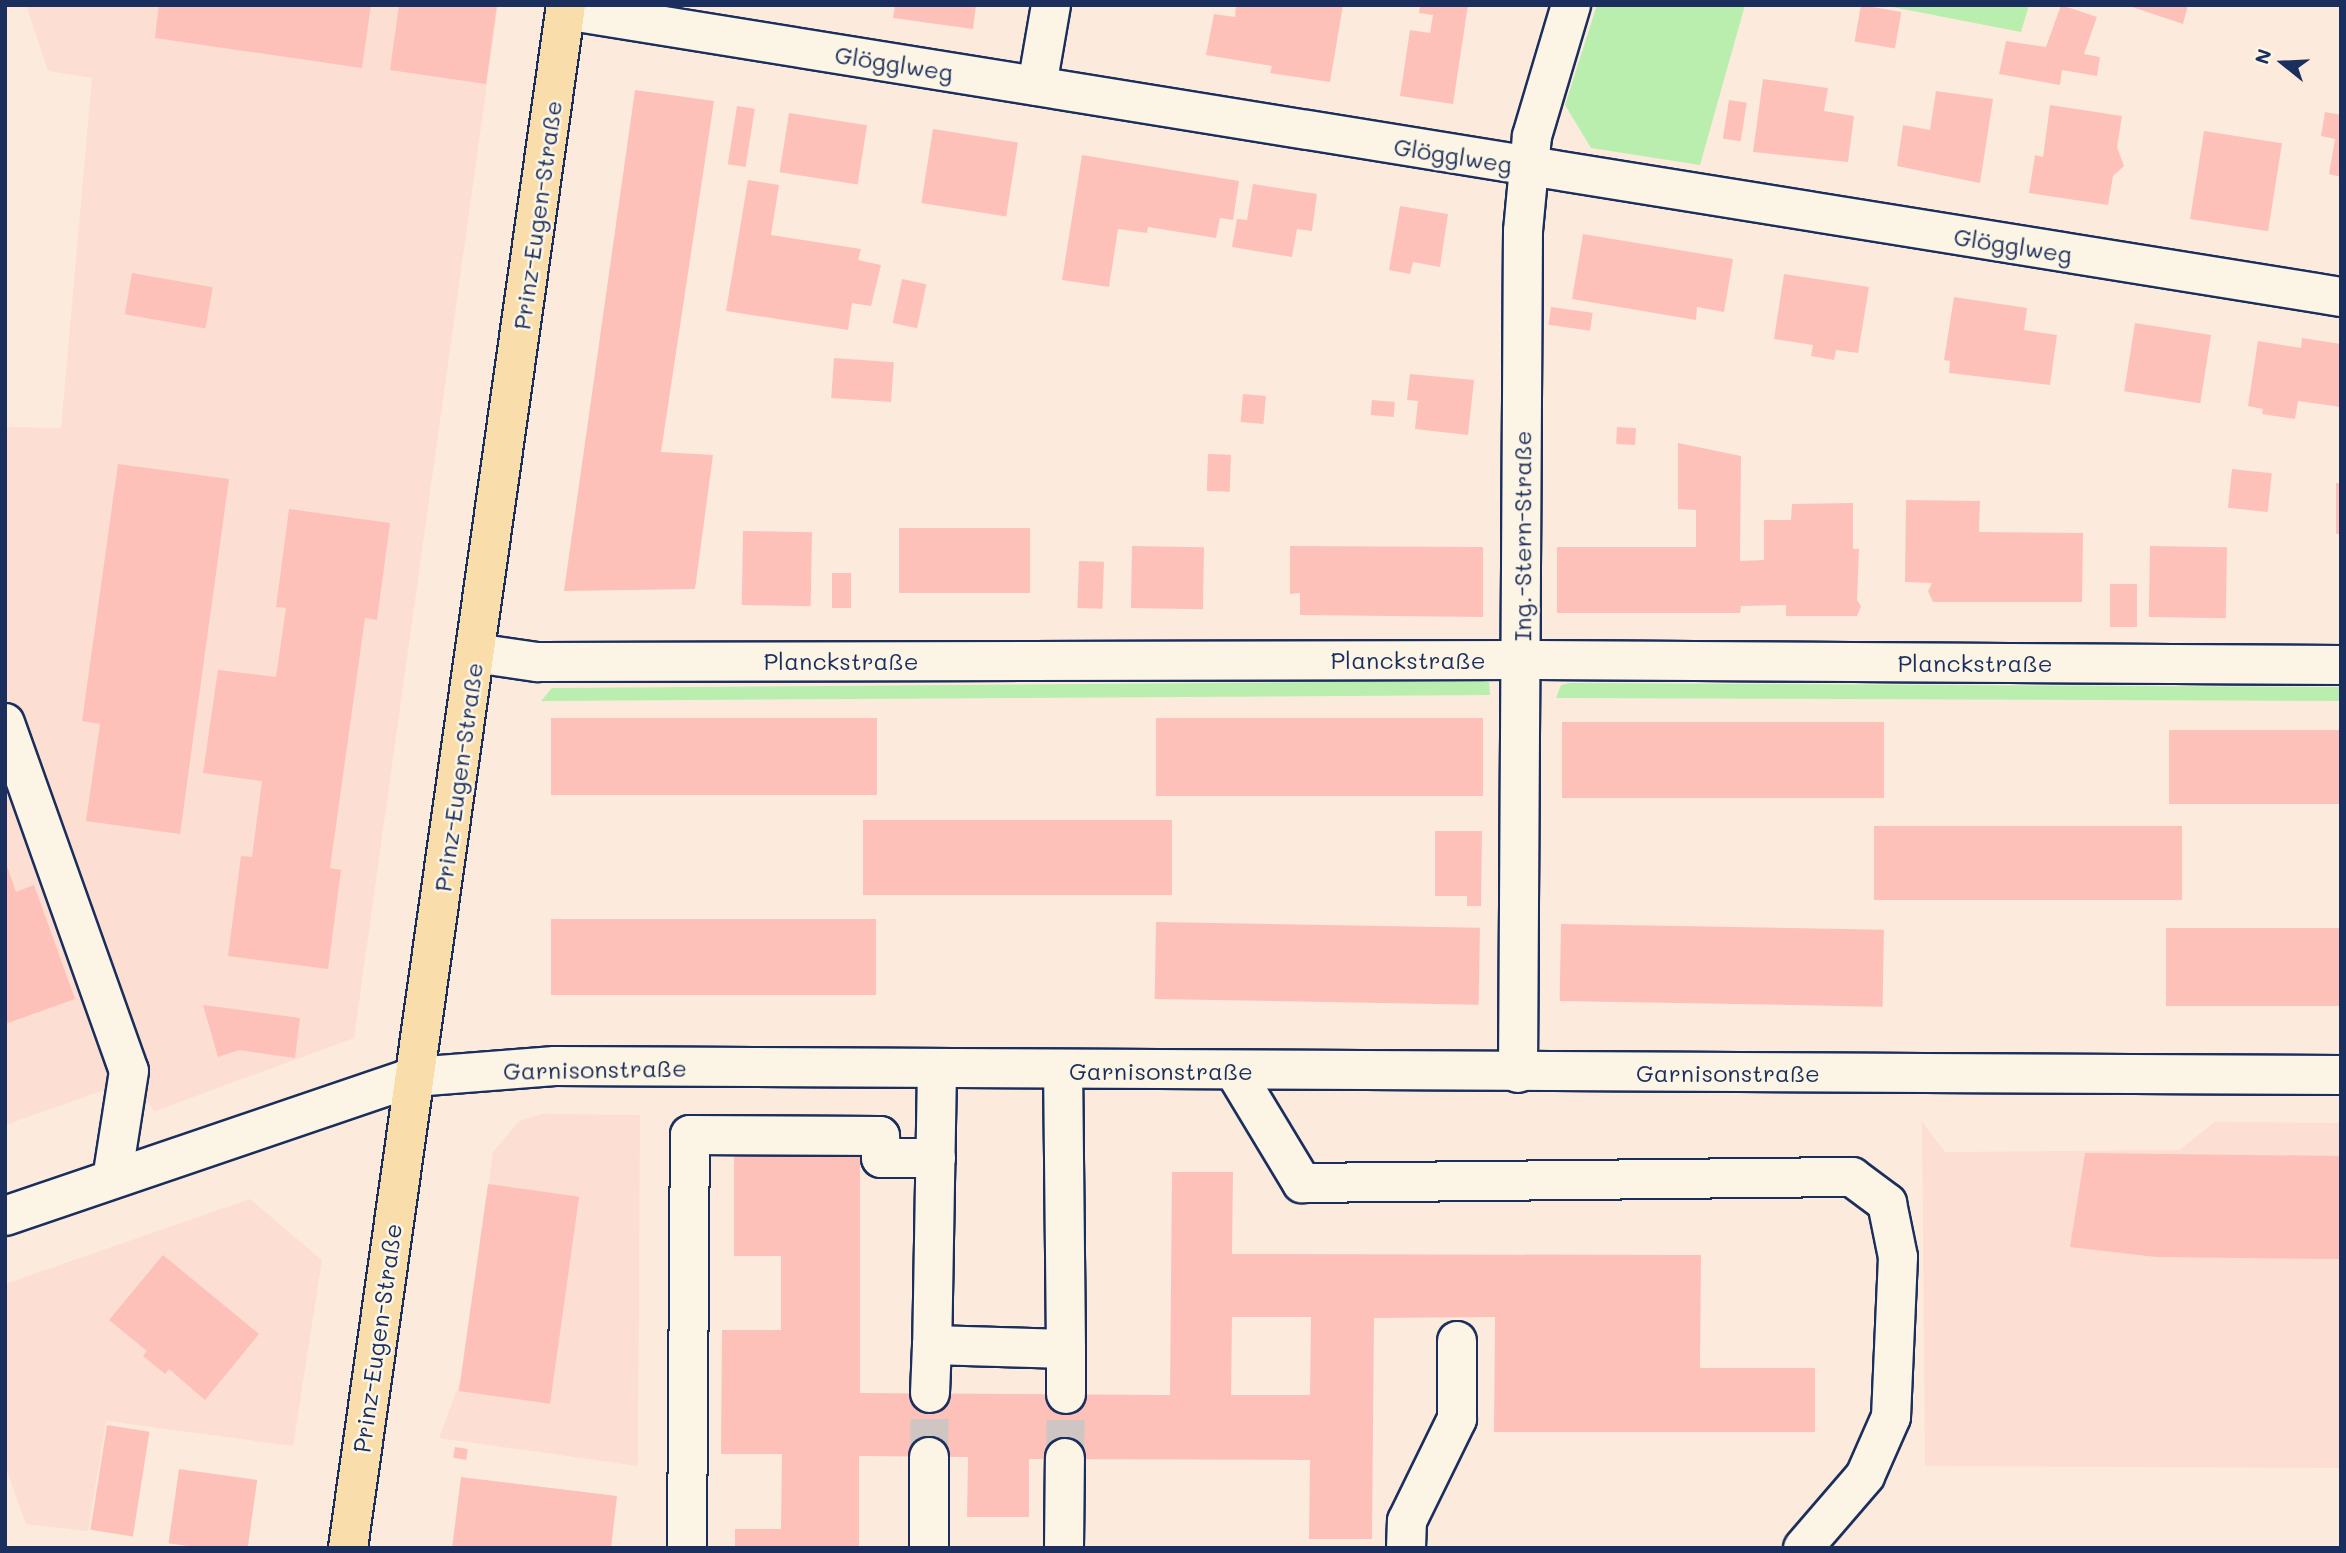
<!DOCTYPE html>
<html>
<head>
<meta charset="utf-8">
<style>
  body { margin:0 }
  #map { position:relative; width:2346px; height:1553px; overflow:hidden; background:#fcebdc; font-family:Mali,sans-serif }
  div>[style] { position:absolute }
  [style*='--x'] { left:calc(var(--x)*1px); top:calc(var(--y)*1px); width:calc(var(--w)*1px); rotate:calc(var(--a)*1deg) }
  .built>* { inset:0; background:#fcded2 }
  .green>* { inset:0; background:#b9eeaf }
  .building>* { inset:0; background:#fdc1ba; transform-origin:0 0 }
  .minor-tunnel>* { height:38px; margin-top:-19px; transform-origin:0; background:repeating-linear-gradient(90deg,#cfc5c3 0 38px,transparent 0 57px) }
  .roads { filter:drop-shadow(2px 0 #1b2f5e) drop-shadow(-2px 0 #1b2f5e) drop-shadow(0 2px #1b2f5e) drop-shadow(0 -2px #1b2f5e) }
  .minor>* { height:38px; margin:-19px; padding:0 19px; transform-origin:19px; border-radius:19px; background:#fcf5e5 }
  .major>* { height:38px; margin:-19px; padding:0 19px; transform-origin:19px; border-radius:19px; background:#f9deab }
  span { translate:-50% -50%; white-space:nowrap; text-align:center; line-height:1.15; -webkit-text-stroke:5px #fcf5e5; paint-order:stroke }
  .street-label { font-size:24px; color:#1b2f5e }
  .frame { position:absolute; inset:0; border:7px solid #1b2f5e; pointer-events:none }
  .north { position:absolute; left:2248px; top:28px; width:70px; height:70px; -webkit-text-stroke:5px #fcf5e5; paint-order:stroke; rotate:288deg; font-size:19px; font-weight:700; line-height:28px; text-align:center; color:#1b2f5e }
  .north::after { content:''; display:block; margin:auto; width:24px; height:32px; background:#1b2f5e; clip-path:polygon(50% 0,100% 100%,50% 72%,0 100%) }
</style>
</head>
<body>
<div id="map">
  <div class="built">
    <div style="clip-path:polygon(26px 5px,498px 5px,354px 1038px,155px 1111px,130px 1081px,5px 1125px,5px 427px,61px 428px,92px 78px,48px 71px)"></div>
    <div style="clip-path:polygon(542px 1114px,640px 1115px,638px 1466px,439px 1438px,464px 1370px,493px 1152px,519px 1121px)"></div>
    <div style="clip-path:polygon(1922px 1122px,1945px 1152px,2179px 1150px,2215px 1122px,2341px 1123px,2341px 1468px,1925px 1466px)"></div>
    <div style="clip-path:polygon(250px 1199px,322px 1260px,293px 1446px,106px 1421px,88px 1531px,26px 1524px,5px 1466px,5px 1284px)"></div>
  </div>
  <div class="green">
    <div style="clip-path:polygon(1597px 5px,1745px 5px,1700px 165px,1591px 148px,1565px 105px)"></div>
    <div style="clip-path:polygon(1882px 5px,2029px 5px,2021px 32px)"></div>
    <div style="clip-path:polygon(1480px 681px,1489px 682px,1490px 695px,541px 701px,552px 688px)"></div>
    <div style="clip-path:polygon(1569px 683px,2341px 687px,2341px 701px,1556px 698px,1561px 685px)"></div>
  </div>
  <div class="building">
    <div style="clip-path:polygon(159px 5px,371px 5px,362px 68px,155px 38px)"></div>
    <div style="clip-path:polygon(399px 5px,497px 5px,486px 84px,390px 70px)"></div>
    <div style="clip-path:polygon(895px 5px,976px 5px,973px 29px,893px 18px)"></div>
    <div style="clip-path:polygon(1236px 5px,1343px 5px,1330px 82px,1270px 73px,1272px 66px,1206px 55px,1214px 14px,1235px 17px)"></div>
    <div style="clip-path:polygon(1420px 5px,1468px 5px,1453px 104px,1400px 96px,1410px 30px,1430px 33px,1433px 15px,1419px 13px)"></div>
    <div style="left:1861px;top:5px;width:41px;height:37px;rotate:10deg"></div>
    <div style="clip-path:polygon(2061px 5px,2097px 17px,2084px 54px,2100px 57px,2097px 76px,2062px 70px,2060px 85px,1999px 74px,2006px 41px,2046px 47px)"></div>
    <div style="clip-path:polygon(2126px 5px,2188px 5px,2183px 24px)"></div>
    <div style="clip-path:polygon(1763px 79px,1828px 88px,1824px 111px,1854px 116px,1848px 162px,1753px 152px)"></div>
    <div style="clip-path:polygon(635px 90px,714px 101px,661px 452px,713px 455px,695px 589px,564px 591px)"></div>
    <div style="clip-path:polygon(1936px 91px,1993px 99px,1980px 183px,1897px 166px,1903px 125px,1930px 130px)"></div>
    <div style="left:1729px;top:100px;width:18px;height:39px;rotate:9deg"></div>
    <div style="clip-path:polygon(2050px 105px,2122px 116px,2117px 147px,2124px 166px,2113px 176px,2108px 205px,2029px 193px,2035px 155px,2043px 157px)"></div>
    <div style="left:737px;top:106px;width:18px;height:59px;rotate:9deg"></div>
    <div style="clip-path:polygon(2325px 112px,2341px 115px,2341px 177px,2329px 174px,2335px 139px,2321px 136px)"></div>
    <div style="left:789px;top:113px;width:79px;height:60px;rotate:9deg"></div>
    <div style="left:933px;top:129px;width:86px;height:75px;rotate:9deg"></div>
    <div style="left:2204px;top:131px;width:79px;height:89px;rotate:9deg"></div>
    <div style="clip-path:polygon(1082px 155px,1239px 181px,1233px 220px,1220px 218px,1216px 238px,1148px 227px,1147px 233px,1118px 229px,1109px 287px,1062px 280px)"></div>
    <div style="clip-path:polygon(748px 180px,779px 185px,771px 235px,861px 249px,858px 260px,881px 265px,871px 306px,852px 303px,848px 330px,726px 311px)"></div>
    <div style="clip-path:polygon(1253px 184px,1317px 194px,1312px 231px,1297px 229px,1292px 257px,1232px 247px,1237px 219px,1247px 220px)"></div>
    <div style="clip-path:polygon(1400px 206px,1448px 214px,1440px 267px,1413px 262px,1410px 274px,1389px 270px)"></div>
    <div style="clip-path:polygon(1583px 234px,1733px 259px,1724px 312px,1697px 307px,1696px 320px,1572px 299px)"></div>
    <div style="left:132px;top:273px;width:82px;height:42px;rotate:10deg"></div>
    <div style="clip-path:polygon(1784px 274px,1869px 287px,1858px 353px,1836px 350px,1834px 360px,1811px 356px,1813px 345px,1774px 339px)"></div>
    <div style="left:902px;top:279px;width:25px;height:45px;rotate:12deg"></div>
    <div style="clip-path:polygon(1954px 297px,2027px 308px,2024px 330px,2057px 335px,2050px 385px,1949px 373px,1950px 361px,1944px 360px)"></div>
    <div style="left:1551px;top:307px;width:42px;height:18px;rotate:8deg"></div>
    <div style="left:2135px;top:323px;width:77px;height:69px;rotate:9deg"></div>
    <div style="clip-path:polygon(2302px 338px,2341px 344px,2341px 407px,2298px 401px,2295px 419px,2262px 414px,2263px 409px,2248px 406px,2258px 341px,2301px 348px)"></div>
    <div style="left:834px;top:358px;width:60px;height:40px;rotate:4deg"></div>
    <div style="clip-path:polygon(1410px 374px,1474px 380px,1468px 435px,1415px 429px,1418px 401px,1407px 400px)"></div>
    <div style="left:1243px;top:394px;width:23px;height:28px;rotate:5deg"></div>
    <div style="left:1372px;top:400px;width:23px;height:15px;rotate:5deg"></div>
    <div style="left:1617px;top:427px;width:19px;height:17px;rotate:3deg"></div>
    <div style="clip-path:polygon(1678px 443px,1741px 456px,1740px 561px,1764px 560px,1764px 520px,1791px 520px,1792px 504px,1853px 503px,1853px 549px,1859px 549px,1857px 600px,1861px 606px,1857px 616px,1786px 616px,1786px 605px,1741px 606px,1740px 613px,1557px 613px,1557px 547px,1696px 547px,1696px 510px,1678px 509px)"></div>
    <div style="left:1208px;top:454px;width:23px;height:37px;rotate:2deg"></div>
    <div style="clip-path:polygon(118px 464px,229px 479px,180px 834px,86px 821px,100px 724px,82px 721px)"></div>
    <div style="left:2232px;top:469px;width:40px;height:39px;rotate:6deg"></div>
    <div style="left:2336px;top:483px;width:5px;height:51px"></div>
    <div style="clip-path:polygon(1906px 500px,1980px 501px,1979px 532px,2083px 533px,2082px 602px,1933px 602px,1928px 591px,1932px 583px,1905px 582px)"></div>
    <div style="clip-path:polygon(289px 509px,390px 523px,377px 620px,365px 618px,330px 868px,341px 870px,328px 969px,228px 956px,241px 856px,252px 857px,262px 781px,203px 773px,218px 670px,276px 677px,286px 608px,276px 607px)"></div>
    <div style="left:899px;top:528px;width:131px;height:65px"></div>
    <div style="left:743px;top:531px;width:69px;height:74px;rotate:1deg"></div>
    <div style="left:1132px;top:546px;width:72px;height:62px;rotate:1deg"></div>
    <div style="clip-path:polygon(1290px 546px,1483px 547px,1483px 617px,1300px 615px,1300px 593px,1290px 594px)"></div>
    <div style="left:2150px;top:546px;width:77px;height:71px;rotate:1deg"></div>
    <div style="left:1079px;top:561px;width:25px;height:47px;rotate:2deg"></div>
    <div style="left:832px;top:573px;width:19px;height:35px"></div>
    <div style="left:2137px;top:584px;width:43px;height:27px;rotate:90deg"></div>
    <div style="left:551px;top:718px;width:326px;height:77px"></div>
    <div style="left:1156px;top:718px;width:327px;height:78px"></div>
    <div style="left:1562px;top:722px;width:322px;height:76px"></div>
    <div style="left:2169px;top:730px;width:172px;height:74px"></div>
    <div style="left:863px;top:820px;width:309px;height:75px"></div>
    <div style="left:1874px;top:826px;width:308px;height:74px"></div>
    <div style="clip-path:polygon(1435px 831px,1482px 831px,1481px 906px,1467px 906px,1467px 896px,1435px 896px)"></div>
    <div style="clip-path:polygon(6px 863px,16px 892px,34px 885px,75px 999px,5px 1024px)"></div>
    <div style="left:551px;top:919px;width:325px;height:76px"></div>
    <div style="left:1156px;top:922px;width:324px;height:77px;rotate:1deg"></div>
    <div style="left:1561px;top:924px;width:323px;height:77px;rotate:1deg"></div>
    <div style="left:2166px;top:928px;width:175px;height:78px"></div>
    <div style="clip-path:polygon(203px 1005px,300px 1018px,295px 1058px,239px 1050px,218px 1057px)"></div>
    <div style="clip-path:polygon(evenodd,734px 1151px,860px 1151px,860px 1393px,1170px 1395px,1172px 1172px,1233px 1172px,1232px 1254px,1701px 1255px,1700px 1368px,1815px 1368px,1815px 1432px,1494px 1432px,1495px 1317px,1374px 1318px,1372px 1539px,1309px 1539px,1310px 1460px,1029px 1459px,1029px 1517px,967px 1517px,968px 1457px,859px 1456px,859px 1548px,735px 1548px,735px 1529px,781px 1529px,782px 1454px,721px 1454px,722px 1330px,781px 1330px,781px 1256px,734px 1256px,734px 1151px,1232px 1317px,1311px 1317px,1310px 1395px,1231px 1395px,1232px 1317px)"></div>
    <div style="clip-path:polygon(2085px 1153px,2341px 1156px,2341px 1259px,2156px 1257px,2070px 1247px)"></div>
    <div style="left:488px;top:1184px;width:92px;height:209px;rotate:8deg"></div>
    <div style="clip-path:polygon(163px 1255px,259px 1334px,205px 1400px,169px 1369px,165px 1374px,143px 1356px,147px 1351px,109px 1320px)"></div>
    <div style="left:107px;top:1425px;width:43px;height:106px;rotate:9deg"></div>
    <div style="left:455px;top:1447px;width:13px;height:11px;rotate:9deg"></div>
    <div style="left:179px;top:1469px;width:79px;height:75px;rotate:8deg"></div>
    <div style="clip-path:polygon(461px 1477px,617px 1496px,611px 1548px,452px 1548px)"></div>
  </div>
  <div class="minor-tunnel">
    <div style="--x:929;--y:1457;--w:64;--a:-89.1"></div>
    <div style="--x:1065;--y:1458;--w:64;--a:-89.1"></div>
  </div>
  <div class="roads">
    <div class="minor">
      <div style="--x:565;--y:10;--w:1799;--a:9.18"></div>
      <div style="--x:1037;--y:86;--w:82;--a:-80.2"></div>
      <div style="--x:475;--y:653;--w:63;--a:8.3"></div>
      <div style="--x:537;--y:662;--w:985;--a:-0.12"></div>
      <div style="--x:1522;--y:660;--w:819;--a:0.35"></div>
      <div style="--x:5;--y:723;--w:369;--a:70.4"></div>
      <div style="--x:129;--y:1071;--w:109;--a:98.9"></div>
      <div style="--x:937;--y:1069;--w:276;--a:91"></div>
      <div style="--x:932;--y:1345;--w:134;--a:1.7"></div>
      <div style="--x:1066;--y:1349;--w:279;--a:-90.6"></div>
      <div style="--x:1235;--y:1072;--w:130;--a:58.9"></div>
      <div style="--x:1302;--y:1183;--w:550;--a:-0.63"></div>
      <div style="--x:1852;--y:1177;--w:44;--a:36.6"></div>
      <div style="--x:1887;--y:1203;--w:55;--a:78.5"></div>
      <div style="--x:1898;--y:1257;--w:160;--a:92.5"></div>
      <div style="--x:1891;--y:1417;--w:64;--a:113.8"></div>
      <div style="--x:1865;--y:1476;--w:95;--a:130.7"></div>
      <div style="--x:1518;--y:1073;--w:842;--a:-89.66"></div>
      <div style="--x:1523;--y:231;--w:95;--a:-84.6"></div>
      <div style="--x:1532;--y:136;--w:137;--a:-73.4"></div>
      <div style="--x:5;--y:1216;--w:432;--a:-18.8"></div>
      <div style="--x:414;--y:1077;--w:141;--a:-4.5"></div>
      <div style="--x:555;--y:1066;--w:1786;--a:0.29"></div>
      <div style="--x:1066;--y:1349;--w:45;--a:90"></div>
      <div style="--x:930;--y:1393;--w:48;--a:-87.6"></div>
      <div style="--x:687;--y:1548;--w:413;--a:-89.6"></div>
      <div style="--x:690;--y:1135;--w:190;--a:0.3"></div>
      <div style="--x:880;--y:1136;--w:22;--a:87"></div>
      <div style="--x:881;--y:1158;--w:55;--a:0"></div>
      <div style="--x:929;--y:1548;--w:91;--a:-90"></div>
      <div style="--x:1064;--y:1548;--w:90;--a:-89.4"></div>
      <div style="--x:1406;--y:1548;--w:27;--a:-88"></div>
      <div style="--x:1407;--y:1521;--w:114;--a:-63.9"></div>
      <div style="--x:1457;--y:1419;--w:78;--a:-90"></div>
    </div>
    <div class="major">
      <div style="--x:348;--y:1548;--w:1558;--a:-81.96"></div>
    </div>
  </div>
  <div class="street-label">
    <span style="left:894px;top:63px;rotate:9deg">Glögglweg</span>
    <span style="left:1453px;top:155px;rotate:9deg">Glögglweg</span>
    <span style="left:537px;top:215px;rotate:-82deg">Prinz-Eugen-Straße</span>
    <span style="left:2013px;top:245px;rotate:9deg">Glögglweg</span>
    <span style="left:1522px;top:536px;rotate:-90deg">Ing.-Stern-Straße</span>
    <span style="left:1408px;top:660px">Planckstraße</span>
    <span style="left:841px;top:661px">Planckstraße</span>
    <span style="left:1975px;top:663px">Planckstraße</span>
    <span style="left:458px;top:777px;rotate:-82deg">Prinz-Eugen-Straße</span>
    <span style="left:595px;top:1069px;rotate:-1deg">Garnisonstraße</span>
    <span style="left:1161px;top:1071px">Garnisonstraße</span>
    <span style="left:1728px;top:1073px">Garnisonstraße</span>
    <span style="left:377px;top:1338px;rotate:-82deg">Prinz-Eugen-Straße</span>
  </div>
  <div class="frame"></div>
  <div class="north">N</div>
</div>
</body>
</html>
